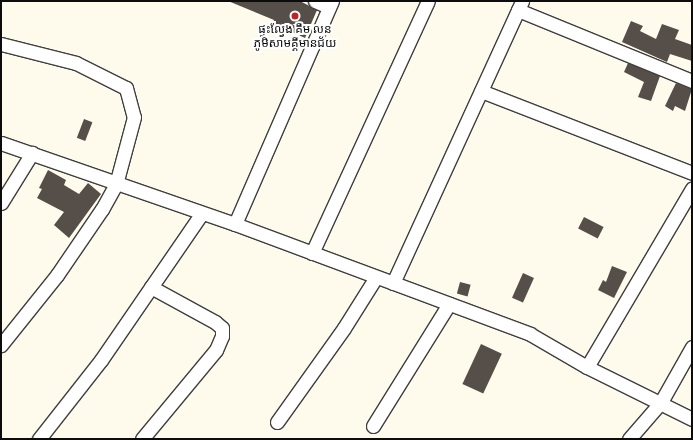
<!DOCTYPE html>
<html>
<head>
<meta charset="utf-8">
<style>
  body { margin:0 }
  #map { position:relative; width:693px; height:440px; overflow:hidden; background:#fffbec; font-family:Bitter,"Noto Sans Khmer",serif }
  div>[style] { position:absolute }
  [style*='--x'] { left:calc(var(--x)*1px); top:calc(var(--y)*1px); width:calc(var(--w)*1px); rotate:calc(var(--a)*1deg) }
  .building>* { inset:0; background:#554e49; transform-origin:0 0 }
  .roads { filter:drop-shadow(1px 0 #3f3f3f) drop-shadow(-1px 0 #3f3f3f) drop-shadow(0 1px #3f3f3f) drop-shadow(0 -1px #3f3f3f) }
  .minor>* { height:13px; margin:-6.5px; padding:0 6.5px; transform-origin:6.5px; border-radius:6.5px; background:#fff }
  .dots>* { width:11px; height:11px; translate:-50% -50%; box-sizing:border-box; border:2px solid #fff; border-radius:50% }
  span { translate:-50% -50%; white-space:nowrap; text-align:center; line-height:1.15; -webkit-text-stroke:4px #fff; paint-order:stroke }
  .poi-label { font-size:12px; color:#0c0c0c }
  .frame { position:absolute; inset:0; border:2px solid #0c0c0c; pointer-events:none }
</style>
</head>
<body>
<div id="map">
  <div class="building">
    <div style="clip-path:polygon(228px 1px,300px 1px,317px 10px,305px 38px,273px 23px,274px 20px)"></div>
    <div style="clip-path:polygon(631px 21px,643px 26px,640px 31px,656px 39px,662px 24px,679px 30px,675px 39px,692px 45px,692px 61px,670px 54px,667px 62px,622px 42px)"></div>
    <div style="clip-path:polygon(628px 63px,660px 76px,651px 101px,638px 97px,644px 82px,624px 72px)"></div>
    <div style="clip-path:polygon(676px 83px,692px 89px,685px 111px,675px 106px,673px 111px,665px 106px)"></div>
    <div style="left:84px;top:119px;width:9px;height:20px;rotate:21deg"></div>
    <div style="clip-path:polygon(48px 170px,66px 180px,64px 185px,79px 194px,88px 183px,101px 194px,69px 238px,54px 225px,64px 212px,37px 198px,42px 189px,39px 188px)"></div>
    <div style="left:584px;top:217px;width:22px;height:13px;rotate:27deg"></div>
    <div style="clip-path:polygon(612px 266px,627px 272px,614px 298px,598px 290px,603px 280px,606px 282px)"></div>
    <div style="left:523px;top:273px;width:12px;height:27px;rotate:24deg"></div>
    <div style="left:460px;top:282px;width:11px;height:12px;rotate:15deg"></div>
    <div style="left:481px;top:344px;width:23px;height:44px;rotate:25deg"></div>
  </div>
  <div class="roads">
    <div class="minor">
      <div style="--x:315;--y:1;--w:15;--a:23"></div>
      <div style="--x:518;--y:10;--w:188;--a:22.2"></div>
      <div style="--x:1;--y:44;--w:77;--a:14.2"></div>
      <div style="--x:76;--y:63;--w:56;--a:26.6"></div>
      <div style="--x:126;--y:88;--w:30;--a:75"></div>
      <div style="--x:134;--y:117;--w:69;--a:105"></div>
      <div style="--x:116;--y:184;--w:29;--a:119"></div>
      <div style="--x:102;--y:209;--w:80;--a:124.3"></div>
      <div style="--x:57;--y:275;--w:90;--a:128.7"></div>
      <div style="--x:481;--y:91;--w:226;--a:21.2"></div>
      <div style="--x:1;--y:143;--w:248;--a:19.1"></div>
      <div style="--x:235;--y:224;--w:315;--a:20.4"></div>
      <div style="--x:530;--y:334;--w:66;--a:30.1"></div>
      <div style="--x:587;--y:367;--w:117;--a:26.3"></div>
      <div style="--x:1;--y:203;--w:59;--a:-58.2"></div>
      <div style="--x:235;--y:224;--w:243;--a:-66.5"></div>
      <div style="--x:312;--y:253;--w:277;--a:-65.3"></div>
      <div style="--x:393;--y:283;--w:310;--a:-65.4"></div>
      <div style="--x:587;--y:367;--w:207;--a:-59.5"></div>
      <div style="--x:277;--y:422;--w:115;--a:-54.5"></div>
      <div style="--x:344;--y:328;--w:60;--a:-57.9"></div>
      <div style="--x:373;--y:426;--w:144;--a:-58.1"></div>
      <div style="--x:39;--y:439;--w:100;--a:-51.9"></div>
      <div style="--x:101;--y:360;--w:178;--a:-55.5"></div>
      <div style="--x:142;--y:439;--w:116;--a:-50.3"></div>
      <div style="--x:216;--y:350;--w:15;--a:-67"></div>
      <div style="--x:222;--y:336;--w:8;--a:-90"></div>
      <div style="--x:222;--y:328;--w:9;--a:-139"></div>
      <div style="--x:215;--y:322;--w:73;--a:-151.3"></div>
      <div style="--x:629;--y:439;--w:49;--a:-49.1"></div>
      <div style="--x:661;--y:402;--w:63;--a:-60.6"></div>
    </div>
  </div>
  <div class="dots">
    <div style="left:295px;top:16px;background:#be2328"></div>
  </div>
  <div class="poi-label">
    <span style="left:295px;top:37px">ផ្ទះល្វែង គឹម លន<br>ភូមិសាមគ្គីមានជ័យ</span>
  </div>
  <div class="frame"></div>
</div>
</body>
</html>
